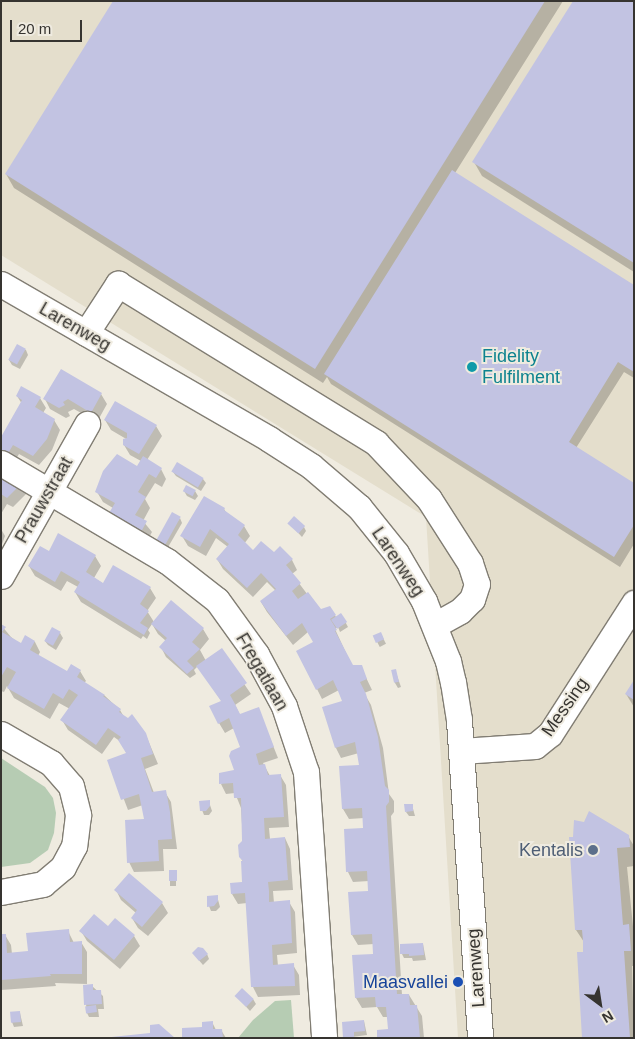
<!DOCTYPE html>
<html>
<head>
<meta charset="utf-8">
<style>
  body { margin:0 }
  #map { position:relative; width:635px; height:1039px; overflow:hidden; background:#efebe0; font-family:Helvetica,sans-serif }
  div>[style] { position:absolute }
  [style*='--x'] { left:calc(var(--x)*1px); top:calc(var(--y)*1px); width:calc(var(--w)*1px); rotate:calc(var(--a)*1deg) }
  .built>* { inset:0; background:#e4decc }
  .green>* { inset:0; background:#b6ccb3 }
  .shadow>* { inset:0; background:#0003; transform-origin:0 0 }
  .building>* { inset:0; background:#c2c3e2; transform-origin:0 0 }
  .roads { filter:drop-shadow(1px 0 #817d73) drop-shadow(-1px 0 #817d73) drop-shadow(0 1px #817d73) drop-shadow(0 -1px #817d73) }
  .minor>* { height:25px; margin:-12.5px; padding:0 12.5px; transform-origin:12.5px; border-radius:12.5px; background:#fff }
  .dots>* { width:14px; height:14px; translate:-50% -50%; box-sizing:border-box; border:2px solid #efebe0; border-radius:50% }
  span { translate:-50% -50%; white-space:nowrap; text-align:center; line-height:1.15; -webkit-text-stroke:4px #efebe0; paint-order:stroke }
  .street-label { font-size:18px; color:#363430 }
  .culture-label { font-size:18px; color:#0d838f }
  .left { translate:0 -50%; text-align:left }
  .service-label { font-size:18px; color:#4e5e75 }
  .right { translate:-100% -50%; text-align:right }
  .transit-label { font-size:18px; color:#164399 }
  .frame { position:absolute; inset:0; border:2px solid #363430; pointer-events:none }
  .north { position:absolute; left:575px; top:979px; width:50px; height:50px; -webkit-text-stroke:4px #efebe0; paint-order:stroke; rotate:149deg; font-size:14px; font-weight:700; line-height:20px; text-align:center; color:#363430 }
  .north::after { content:''; display:block; margin:auto; width:18px; height:22px; background:#363430; clip-path:polygon(50% 0,100% 100%,50% 72%,0 100%) }
  .scale { position:absolute; left:10px; top:20px; width:72px; height:22px; box-sizing:border-box; border:2px solid #363430; border-top:0; padding-left:6px; font-size:15px; line-height:18px; white-space:nowrap; color:#363430; -webkit-text-stroke:4px #efebe0; paint-order:stroke }
</style>
</head>
<body>
<div id="map">
  <div class="built">
    <div style="clip-path:polygon(1px 1px,634px 1px,634px 1038px,458px 1038px,426px 517px,1px 255px)"></div>
  </div>
  <div class="green">
    <div style="clip-path:polygon(1px 758px,45px 787px,53px 798px,56px 813px,54px 833px,48px 850px,30px 863px,1px 867px)"></div>
    <div style="clip-path:polygon(291px 1000px,294px 1038px,238px 1038px,253px 1020px,275px 1001px)"></div>
  </div>
  <div class="shadow">
    <div style="clip-path:polygon(115px 1px,563px 1px,455px 173px,634px 286px,634px 378px,624px 372px,576px 448px,634px 484px,634px 544px,620px 567px,331px 384px,327px 377px,323px 383px,14px 188px,6px 174px)"></div>
    <div style="clip-path:polygon(634px 1px,634px 272px,482px 176px,474px 162px)"></div>
    <div style="clip-path:polygon(18px 346px,26px 350px,28px 355px,20px 369px,12px 365px,9px 360px)"></div>
    <div style="clip-path:polygon(101px 394px,107px 404px,97px 422px,74px 409px,68px 412px,70px 416px,66px 418px,50px 409px,45px 399px)"></div>
    <div style="clip-path:polygon(17px 396px,40px 398px,46px 408px,43px 413px,54px 420px,60px 430px,52px 450px,39px 465px,19px 454px,13px 464px,1px 457px,22px 404px)"></div>
    <div style="clip-path:polygon(105px 420px,156px 426px,162px 436px,147px 460px,161px 469px,166px 479px,162px 487px,155px 483px,145px 499px,150px 508px,143px 521px,152px 532px,147px 541px,113px 508px,103px 502px,97px 492px,137px 468px,141px 461px,130px 455px,124px 445px,128px 440px,111px 430px)"></div>
    <div style="clip-path:polygon(173px 472px,203px 479px,206px 483px,201px 491px,176px 476px)"></div>
    <div style="clip-path:polygon(1px 473px,21px 484px,26px 494px,13px 507px,7px 504px,1px 514px)"></div>
    <div style="clip-path:polygon(184px 491px,195px 491px,198px 496px,195px 500px,187px 496px)"></div>
    <div style="clip-path:polygon(224px 509px,227px 514px,244px 526px,250px 536px,244px 544px,253px 552px,274px 554px,292px 560px,297px 570px,292px 574px,320px 611px,330px 607px,336px 617px,341px 614px,348px 627px,340px 632px,338px 627px,335px 629px,352px 666px,361px 667px,372px 690px,364px 693px,371px 705px,383px 748px,389px 794px,394px 801px,394px 812px,391px 816px,402px 995px,409px 995px,422px 1016px,424px 1038px,378px 1038px,389px 1030px,388px 1017px,383px 1017px,377px 1007px,362px 1008px,356px 998px,353px 957px,374px 955px,374px 944px,358px 945px,352px 935px,369px 892px,369px 881px,353px 882px,348px 872px,345px 830px,364px 829px,364px 818px,349px 819px,343px 809px,361px 766px,359px 753px,341px 758px,336px 748px,343px 702px,339px 690px,322px 699px,317px 689px,315px 643px,308px 632px,293px 645px,267px 612px,261px 602px,276px 591px,267px 582px,253px 597px,223px 569px,217px 559px,228px 547px,216px 538px,206px 556px,188px 546px,182px 536px)"></div>
    <div style="clip-path:polygon(180px 518px,182px 523px,167px 549px,160px 545px)"></div>
    <div style="clip-path:polygon(289px 523px,304px 527px,306px 531px,302px 537px)"></div>
    <div style="clip-path:polygon(1px 529px,5px 536px,1px 547px)"></div>
    <div style="clip-path:polygon(49px 553px,95px 556px,101px 566px,94px 578px,104px 584px,150px 588px,156px 598px,147px 611px,154px 622px,203px 629px,209px 639px,200px 650px,206px 661px,221px 650px,251px 694px,235px 705px,240px 715px,258px 708px,278px 758px,263px 763px,270px 776px,280px 775px,286px 785px,289px 827px,269px 828px,270px 839px,285px 838px,290px 849px,293px 890px,273px 891px,274px 903px,289px 902px,295px 912px,297px 953px,277px 955px,278px 966px,293px 965px,299px 975px,300px 995px,258px 997px,253px 987px,247px 903px,238px 904px,232px 894px,244px 883px,244px 863px,240px 857px,243px 841px,241px 808px,235px 793px,226px 794px,221px 784px,236px 771px,242px 748px,234px 728px,225px 733px,219px 723px,222px 702px,198px 666px,194px 670px,196px 674px,190px 678px,166px 657px,161px 647px,166px 641px,158px 634px,152px 624px,148px 630px,150px 633px,147px 639px,143px 636px,141px 639px,81px 602px,75px 592px,78px 587px,67px 581px,61px 591px,35px 576px,29px 566px)"></div>
    <div style="clip-path:polygon(1px 625px,11px 637px,21px 645px,26px 637px,35px 642px,40px 652px,38px 656px,67px 673px,80px 671px,86px 681px,84px 683px,104px 695px,120px 710px,124px 717px,145px 733px,158px 764px,145px 769px,154px 793px,165px 792px,171px 802px,177px 849px,163px 849px,164px 871px,134px 872px,129px 862px,146px 820px,143px 805px,128px 810px,109px 760px,127px 754px,121px 742px,114px 737px,102px 754px,68px 730px,62px 720px,70px 709px,59px 703px,50px 719px,14px 698px,7px 686px,4px 692px,1px 691px)"></div>
    <div style="clip-path:polygon(52px 629px,60px 633px,63px 638px,56px 650px,48px 645px,45px 641px)"></div>
    <div style="left:381px;top:634px;width:11px;height:7px;rotate:63deg"></div>
    <div style="clip-path:polygon(395px 670px,401px 687px,398px 688px,395px 683px)"></div>
    <div style="clip-path:polygon(634px 682px,634px 707px,626px 694px)"></div>
    <div style="clip-path:polygon(209px 802px,212px 811px,209px 815px,204px 815px,202px 810px)"></div>
    <div style="clip-path:polygon(412px 805px,415px 816px,409px 816px,406px 812px)"></div>
    <div style="clip-path:polygon(628px 836px,634px 846px,634px 866px,627px 867px,634px 936px,634px 966px,632px 966px,634px 1038px,584px 1038px,584px 942px,576px 930px,570px 838px)"></div>
    <div style="left:170px;top:871px;width:6px;height:15px"></div>
    <div style="clip-path:polygon(116px 890px,162px 903px,168px 913px,148px 936px,138px 928px,132px 918px,136px 913px,121px 900px)"></div>
    <div style="clip-path:polygon(217px 896px,220px 907px,216px 911px,211px 911px,209px 906px)"></div>
    <div style="clip-path:polygon(109px 928px,134px 936px,140px 946px,120px 969px,87px 941px,81px 931px)"></div>
    <div style="clip-path:polygon(68px 931px,74px 943px,81px 942px,87px 952px,87px 984px,55px 983px,56px 986px,1px 990px,1px 936px,5px 935px,11px 945px,12px 954px,29px 952px)"></div>
    <div style="clip-path:polygon(423px 944px,426px 960px,413px 961px,412px 958px,404px 958px,402px 954px)"></div>
    <div style="clip-path:polygon(207px 954px,209px 959px,203px 965px,197px 958px)"></div>
    <div style="clip-path:polygon(84px 986px,92px 986px,103px 996px,104px 1009px,98px 1009px,99px 1017px,89px 1017px,87px 1013px)"></div>
    <div style="clip-path:polygon(237px 997px,253px 999px,256px 1004px,250px 1011px)"></div>
    <div style="clip-path:polygon(20px 1013px,23px 1026px,14px 1027px,12px 1022px)"></div>
    <div style="clip-path:polygon(364px 1021px,367px 1035px,344px 1038px)"></div>
    <div style="clip-path:polygon(212px 1022px,216px 1030px,221px 1030px,226px 1038px,184px 1038px)"></div>
  </div>
  <div class="building">
    <div style="clip-path:polygon(113px 1px,545px 1px,315px 369px,5px 174px)"></div>
    <div style="clip-path:polygon(573px 1px,634px 1px,634px 263px,472px 162px)"></div>
    <div style="clip-path:polygon(452px 170px,634px 285px,634px 372px,618px 362px,569px 442px,634px 483px,634px 525px,614px 557px,324px 374px)"></div>
    <div style="left:17px;top:344px;width:10px;height:18px;rotate:29deg"></div>
    <div style="clip-path:polygon(61px 369px,102px 393px,91px 413px,68px 399px,63px 402px,65px 405px,59px 408px,43px 399px)"></div>
    <div style="clip-path:polygon(21px 386px,41px 397px,35px 407px,55px 419px,47px 439px,33px 456px,13px 445px,7px 455px,1px 451px,1px 437px,22px 400px,16px 396px)"></div>
    <div style="clip-path:polygon(115px 401px,157px 425px,139px 454px,123px 445px,123px 439px,127px 438px,127px 433px,104px 420px)"></div>
    <div style="clip-path:polygon(117px 454px,137px 466px,143px 456px,162px 468px,156px 478px,149px 474px,138px 492px,146px 497px,135px 515px,147px 521px,141px 532px,109px 513px,115px 503px,95px 492px,103px 471px)"></div>
    <div style="left:177px;top:462px;width:31px;height:11px;rotate:31deg"></div>
    <div style="clip-path:polygon(1px 471px,22px 483px,7px 498px,1px 494px)"></div>
    <div style="left:186px;top:485px;width:11px;height:7px;rotate:27deg"></div>
    <div style="clip-path:polygon(204px 496px,225px 508px,224px 510px,245px 525px,238px 535px,253px 550px,261px 541px,274px 552px,280px 546px,293px 559px,286px 565px,301px 583px,292px 591px,298px 599px,308px 592px,321px 609px,330px 606px,336px 615px,330px 619px,337px 630px,335px 631px,353px 665px,362px 665px,367px 679px,360px 682px,366px 694px,378px 737px,385px 786px,389px 790px,389px 802px,386px 806px,397px 994px,409px 994px,410px 1005px,417px 1005px,420px 1038px,377px 1038px,377px 1030px,388px 1029px,386px 1007px,376px 1007px,375px 997px,355px 998px,352px 955px,373px 954px,372px 934px,351px 935px,348px 892px,368px 891px,367px 871px,346px 872px,344px 829px,363px 828px,362px 808px,342px 809px,339px 766px,359px 765px,355px 742px,335px 748px,322px 707px,342px 701px,338px 691px,333px 680px,316px 690px,296px 651px,313px 642px,302px 623px,286px 636px,260px 601px,276px 589px,261px 573px,247px 588px,216px 559px,229px 544px,210px 529px,200px 547px,180px 536px)"></div>
    <div style="left:172px;top:512px;width:10px;height:32px;rotate:29deg"></div>
    <div style="left:294px;top:516px;width:15px;height:10px;rotate:42deg"></div>
    <div style="clip-path:polygon(58px 533px,96px 555px,86px 572px,103px 583px,113px 565px,151px 587px,140px 604px,149px 611px,140px 623px,148px 628px,144px 635px,74px 592px,80px 582px,61px 571px,55px 582px,28px 566px,40px 546px,49px 551px)"></div>
    <div style="clip-path:polygon(171px 600px,204px 628px,192px 642px,200px 649px,187px 661px,194px 668px,187px 674px,159px 647px,167px 638px,151px 624px)"></div>
    <div style="left:341px;top:613px;width:11px;height:12px;rotate:56deg"></div>
    <div style="clip-path:polygon(1px 624px,6px 627px,2px 632px,21px 643px,25px 635px,35px 641px,30px 650px,67px 671px,71px 664px,81px 670px,77px 677px,105px 695px,103px 696px,121px 709px,119px 712px,128px 718px,132px 714px,146px 733px,153px 754px,141px 758px,152px 792px,166px 790px,170px 812px,172px 839px,158px 840px,159px 861px,127px 863px,125px 820px,144px 819px,139px 794px,121px 800px,107px 760px,126px 753px,118px 740px,121px 737px,108px 728px,96px 745px,60px 720px,78px 695px,69px 689px,63px 699px,53px 693px,44px 709px,7px 688px,16px 672px,7px 667px,1px 677px)"></div>
    <div style="left:52px;top:627px;width:10px;height:16px;rotate:29deg"></div>
    <div style="left:381px;top:632px;width:8px;height:9px;rotate:67deg"></div>
    <div style="clip-path:polygon(222px 648px,247px 683px,230px 695px,235px 704px,240px 714px,259px 707px,274px 747px,256px 754px,259px 765px,265px 764px,268px 775px,281px 774px,284px 817px,264px 818px,265px 839px,285px 837px,288px 880px,268px 882px,269px 891px,269px 902px,290px 900px,292px 943px,272px 945px,273px 965px,294px 963px,295px 986px,251px 987px,245px 893px,231px 894px,230px 883px,242px 882px,241px 861px,243px 861px,239px 857px,238px 845px,242px 841px,241px 798px,234px 798px,233px 783px,219px 784px,219px 773px,234px 770px,229px 756px,231px 751px,240px 747px,229px 718px,218px 724px,209px 706px,221px 701px,196px 666px)"></div>
    <div style="left:396px;top:669px;width:13px;height:5px;rotate:77deg"></div>
    <div style="clip-path:polygon(634px 680px,634px 700px,625px 694px)"></div>
    <div style="clip-path:polygon(210px 800px,210px 806px,206px 811px,200px 811px,199px 801px)"></div>
    <div style="clip-path:polygon(404px 804px,413px 804px,413px 811px,405px 812px)"></div>
    <div style="clip-path:polygon(589px 811px,629px 835px,630px 847px,617px 848px,623px 925px,629px 924px,631px 951px,624px 951px,630px 1038px,582px 1038px,577px 952px,583px 952px,583px 941px,582px 930px,575px 930px,569px 837px,573px 837px,574px 820px,584px 822px)"></div>
    <div style="left:169px;top:870px;width:8px;height:11px"></div>
    <div style="clip-path:polygon(129px 873px,163px 902px,142px 927px,131px 918px,137px 910px,114px 890px)"></div>
    <div style="clip-path:polygon(218px 895px,218px 901px,214px 906px,207px 907px,207px 896px)"></div>
    <div style="clip-path:polygon(94px 914px,108px 926px,115px 918px,135px 935px,114px 960px,79px 931px)"></div>
    <div style="clip-path:polygon(69px 929px,70px 942px,82px 941px,82px 974px,50px 974px,51px 976px,1px 980px,1px 934px,6px 934px,7px 953px,28px 951px,26px 933px)"></div>
    <div style="clip-path:polygon(423px 943px,424px 955px,409px 956px,409px 954px,400px 954px,400px 944px)"></div>
    <div style="clip-path:polygon(198px 947px,203px 948px,208px 954px,199px 961px,192px 953px)"></div>
    <div style="clip-path:polygon(93px 984px,93px 990px,101px 990px,102px 1004px,84px 1005px,83px 985px)"></div>
    <div style="left:242px;top:988px;width:16px;height:11px;rotate:43deg"></div>
    <div style="left:96px;top:1005px;width:7px;height:11px;rotate:82deg"></div>
    <div style="left:20px;top:1011px;width:11px;height:10px;rotate:85deg"></div>
    <div style="clip-path:polygon(364px 1020px,365px 1031px,354px 1032px,354px 1038px,343px 1038px,342px 1022px)"></div>
    <div style="clip-path:polygon(213px 1021px,213px 1029px,222px 1029px,223px 1038px,182px 1038px,182px 1028px,202px 1027px,202px 1022px)"></div>
    <div style="clip-path:polygon(159px 1024px,175px 1038px,102px 1038px,150px 1033px,150px 1025px)"></div>
  </div>
  <div class="roads">
    <div class="minor">
      <div style="--x:1;--y:284;--w:310;--a:30"></div>
      <div style="--x:269;--y:439;--w:50;--a:32.7"></div>
      <div style="--x:311;--y:466;--w:63;--a:40.5"></div>
      <div style="--x:359;--y:507;--w:59;--a:51.2"></div>
      <div style="--x:396;--y:553;--w:56;--a:59.7"></div>
      <div style="--x:424;--y:601;--w:65;--a:68.2"></div>
      <div style="--x:448;--y:661;--w:22;--a:77"></div>
      <div style="--x:453;--y:682;--w:38;--a:81"></div>
      <div style="--x:459;--y:720;--w:319;--a:86.2"></div>
      <div style="--x:86;--y:333;--w:59;--a:-56.9"></div>
      <div style="--x:118;--y:284;--w:303;--a:31.6"></div>
      <div style="--x:376;--y:443;--w:77;--a:46.6"></div>
      <div style="--x:429;--y:499;--w:76;--a:57.4"></div>
      <div style="--x:470;--y:563;--w:22;--a:72"></div>
      <div style="--x:477;--y:584;--w:16;--a:108"></div>
      <div style="--x:472;--y:599;--w:17;--a:135"></div>
      <div style="--x:460;--y:611;--w:29;--a:151"></div>
      <div style="--x:1;--y:463;--w:193;--a:30.6"></div>
      <div style="--x:167;--y:561;--w:63;--a:38"></div>
      <div style="--x:217;--y:600;--w:67;--a:54.2"></div>
      <div style="--x:256;--y:654;--w:59;--a:61.7"></div>
      <div style="--x:284;--y:706;--w:70;--a:71.6"></div>
      <div style="--x:306;--y:772;--w:267;--a:86.1"></div>
      <div style="--x:1;--y:576;--w:175;--a:-60.5"></div>
      <div style="--x:1;--y:734;--w:58;--a:30.1"></div>
      <div style="--x:51;--y:763;--w:30;--a:49"></div>
      <div style="--x:71;--y:786;--w:30;--a:76"></div>
      <div style="--x:78;--y:815;--w:31;--a:97"></div>
      <div style="--x:74;--y:846;--w:24;--a:118"></div>
      <div style="--x:63;--y:867;--w:26;--a:140"></div>
      <div style="--x:43;--y:884;--w:43;--a:169.2"></div>
      <div style="--x:461;--y:751;--w:74;--a:-3.9"></div>
      <div style="--x:535;--y:746;--w:19;--a:-39"></div>
      <div style="--x:550;--y:734;--w:156;--a:-57.3"></div>
    </div>
  </div>
  <div class="dots">
    <div style="left:472px;top:367px;background:#0f9aa8"></div>
    <div style="left:593px;top:850px;background:#5c6f8a"></div>
    <div style="left:458px;top:982px;background:#1a4fb4"></div>
  </div>
  <div class="street-label">
    <span style="left:75px;top:327px;rotate:30deg">Larenweg</span>
    <span style="left:44px;top:500px;rotate:-60deg">Prauwstraat</span>
    <span style="left:398px;top:562px;rotate:56deg">Larenweg</span>
    <span style="left:262px;top:672px;rotate:60deg">Fregatlaan</span>
    <span style="left:565px;top:707px;rotate:-55deg">Messing</span>
    <span style="left:476px;top:968px;rotate:-94deg">Larenweg</span>
  </div>
  <div class="culture-label">
    <span class="left" style="left:482px;top:367px">Fidelity<br>Fulfilment</span>
  </div>
  <div class="service-label">
    <span class="right" style="left:583px;top:850px">Kentalis</span>
  </div>
  <div class="transit-label">
    <span class="right" style="left:448px;top:982px">Maasvallei</span>
  </div>
  <div class="frame"></div>
  <div class="north">N</div>
  <div class="scale">20 m</div>
</div>
</body>
</html>
